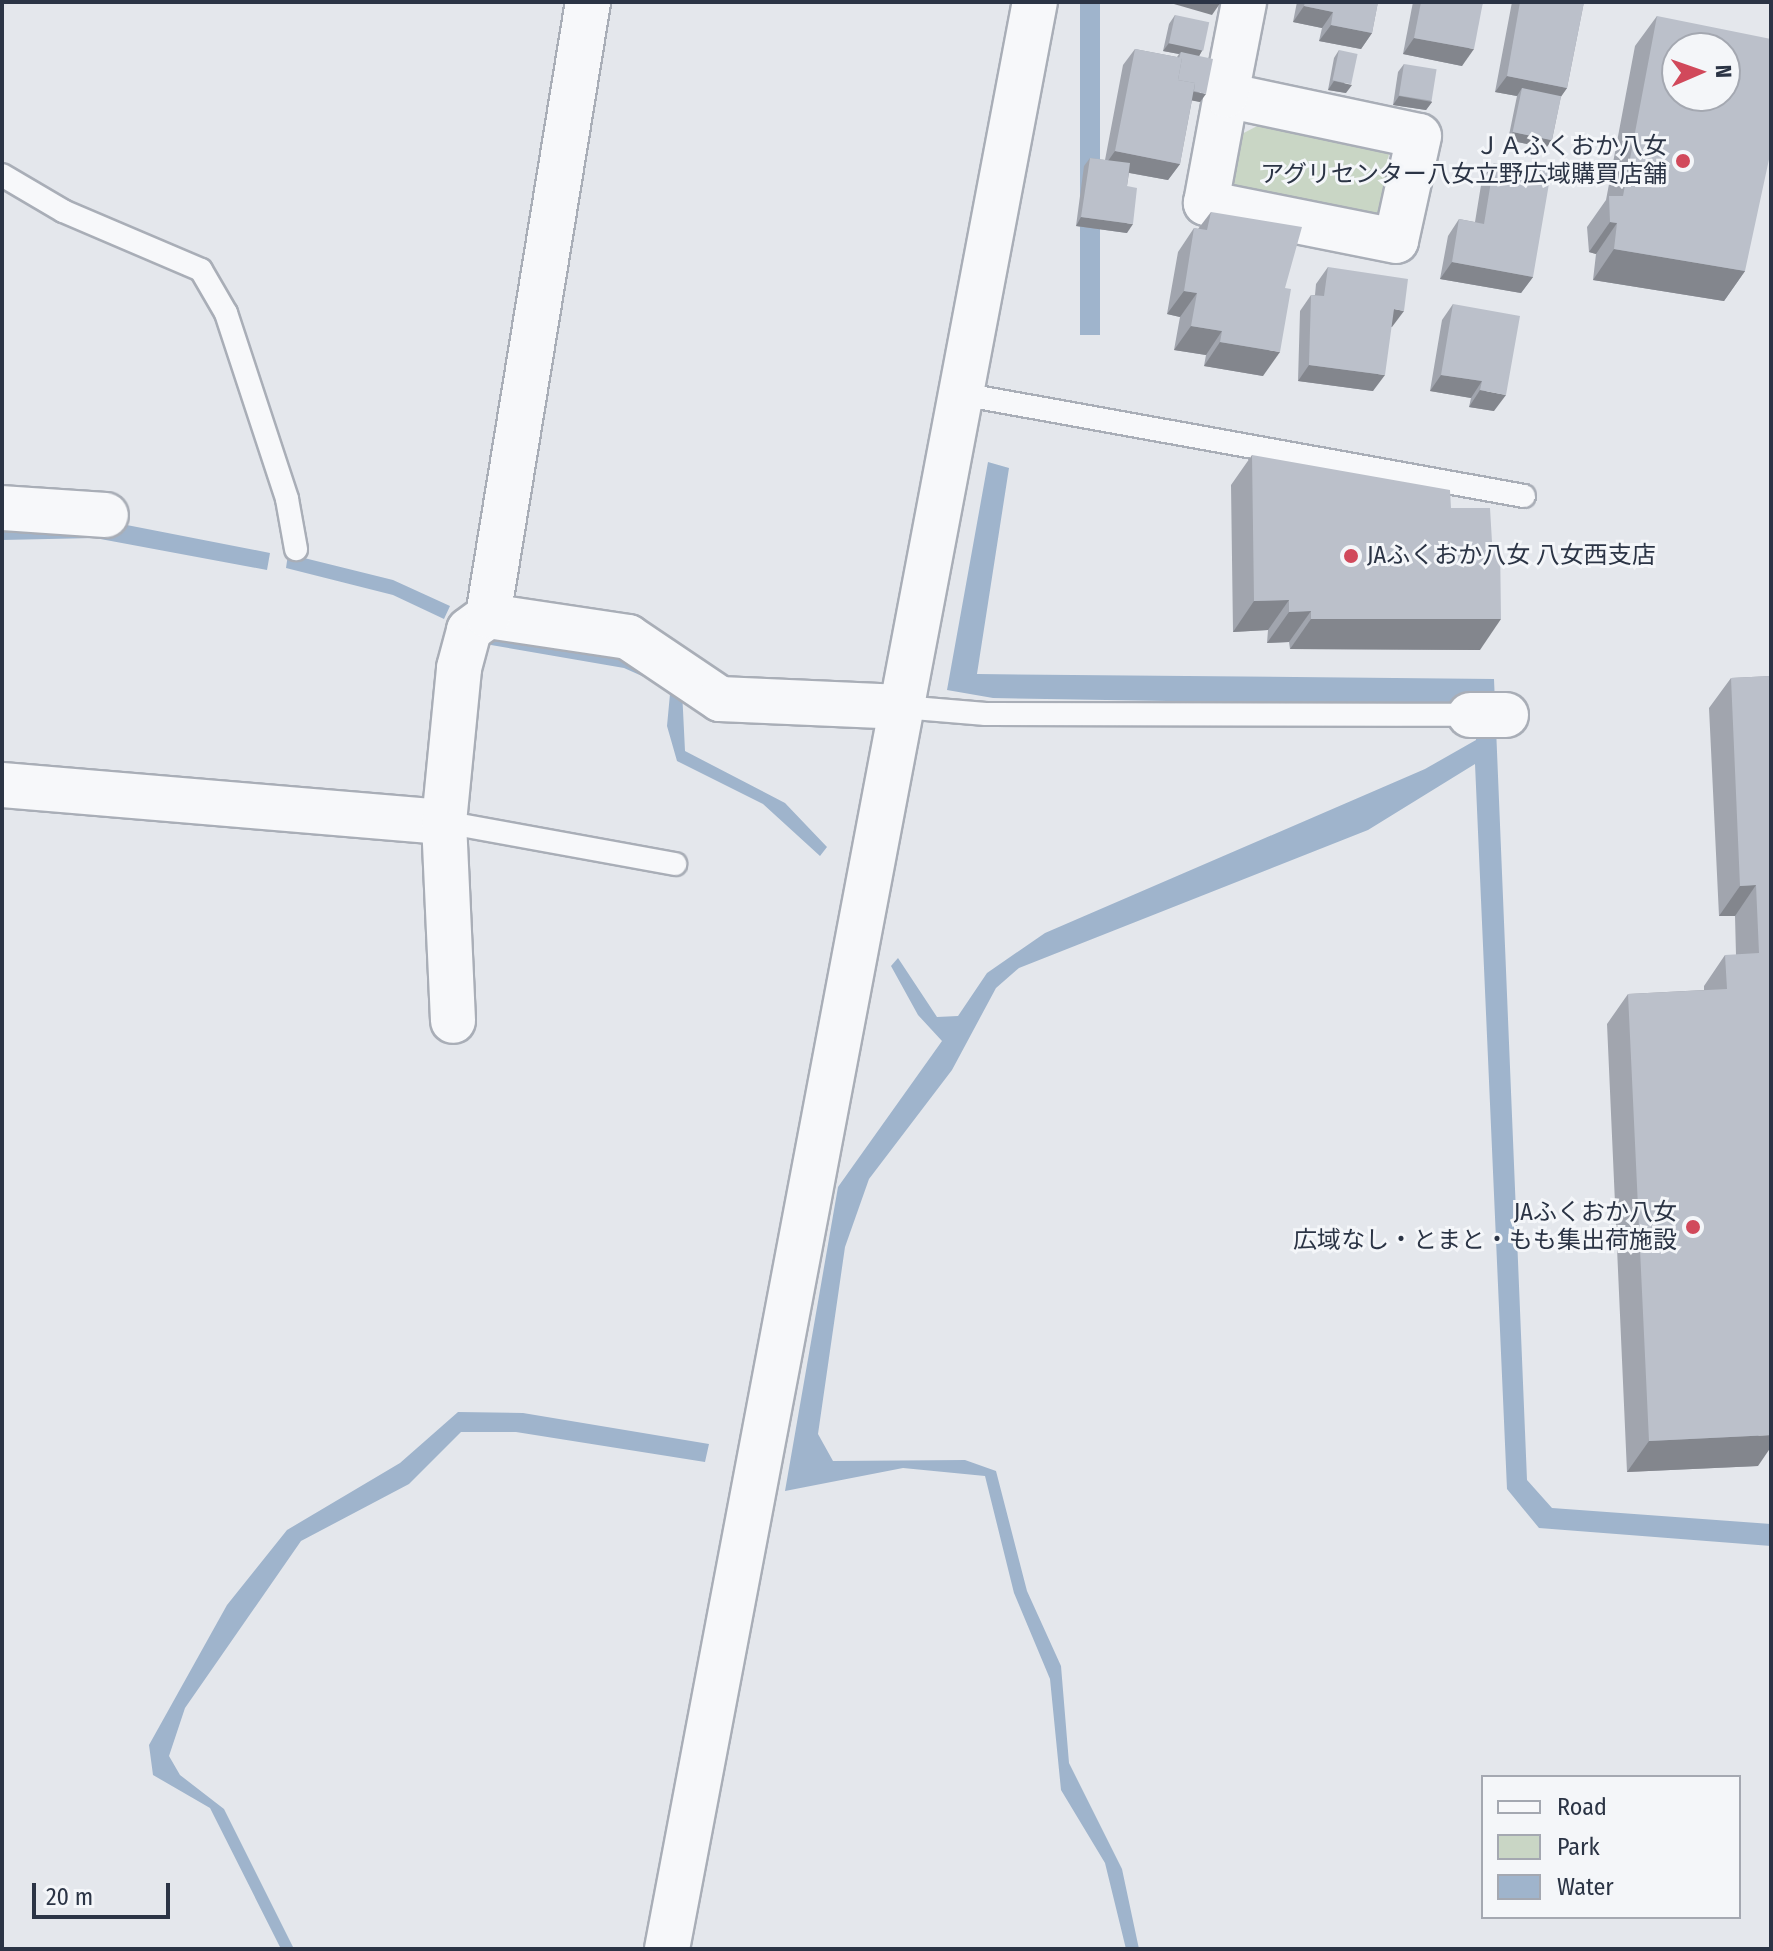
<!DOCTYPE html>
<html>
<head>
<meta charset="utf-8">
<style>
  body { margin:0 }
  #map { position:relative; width:1773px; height:1951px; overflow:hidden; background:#e4e7ec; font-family:"Fira Sans Condensed","Noto Sans JP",sans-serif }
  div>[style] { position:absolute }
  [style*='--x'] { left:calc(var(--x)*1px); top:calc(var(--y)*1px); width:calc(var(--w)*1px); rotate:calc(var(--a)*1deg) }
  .green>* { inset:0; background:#c9d6c5 }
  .water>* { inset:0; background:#9fb4cc; transform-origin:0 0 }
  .roads { filter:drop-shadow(2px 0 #a9aeb7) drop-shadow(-2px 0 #a9aeb7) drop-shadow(0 2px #a9aeb7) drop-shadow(0 -2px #a9aeb7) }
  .service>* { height:22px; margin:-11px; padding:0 11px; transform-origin:11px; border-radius:11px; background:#f7f8fa }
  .minor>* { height:44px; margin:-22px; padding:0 22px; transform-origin:22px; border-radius:22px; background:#f7f8fa }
  .tertiary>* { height:44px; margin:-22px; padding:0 22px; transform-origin:22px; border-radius:22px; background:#f7f8fa }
  .wall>* { inset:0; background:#a1a5ae }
  .shaded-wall>* { inset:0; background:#83868d }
  .building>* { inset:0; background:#bbc0ca; transform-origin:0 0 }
  .dots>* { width:22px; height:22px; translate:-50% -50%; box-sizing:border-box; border:4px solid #f4f6f9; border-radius:50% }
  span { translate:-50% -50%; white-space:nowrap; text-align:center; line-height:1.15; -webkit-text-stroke:6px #f4f6f9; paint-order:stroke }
  .poi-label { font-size:24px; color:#2b3445 }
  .right { translate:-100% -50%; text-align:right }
  .left { translate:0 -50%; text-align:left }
  .frame { position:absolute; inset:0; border:4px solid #2b3445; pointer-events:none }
  .legend { position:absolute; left:1481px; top:1775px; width:260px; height:144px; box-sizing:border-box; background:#f4f6f9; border:2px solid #a4a8b1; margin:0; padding:10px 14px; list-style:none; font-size:24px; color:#2b3445 }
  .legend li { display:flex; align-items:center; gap:16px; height:40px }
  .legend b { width:40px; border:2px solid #a4a8b1 }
  .north { position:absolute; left:1661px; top:32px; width:80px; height:80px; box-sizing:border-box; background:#f4f6f9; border:2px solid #a4a8b1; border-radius:50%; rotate:88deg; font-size:22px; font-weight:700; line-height:32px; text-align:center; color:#2b3445 }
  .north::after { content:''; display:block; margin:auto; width:28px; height:36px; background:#d1495b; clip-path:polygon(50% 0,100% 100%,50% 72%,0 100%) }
  .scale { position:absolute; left:32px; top:1883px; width:138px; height:36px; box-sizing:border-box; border:4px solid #2b3445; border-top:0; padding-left:10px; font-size:24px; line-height:28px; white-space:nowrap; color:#2b3445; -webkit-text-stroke:6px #f4f6f9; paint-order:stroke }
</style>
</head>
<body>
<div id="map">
  <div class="green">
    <div style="clip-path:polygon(1263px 123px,1389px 153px,1379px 215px,1367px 222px,1229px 185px,1238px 136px)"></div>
  </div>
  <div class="water">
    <div style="left:1080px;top:2px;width:20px;height:333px"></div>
    <div style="clip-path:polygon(988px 462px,1009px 468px,977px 674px,1494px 679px,1527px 1480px,1552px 1508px,1771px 1524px,1771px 1546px,1539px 1528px,1507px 1489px,1475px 764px,1368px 830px,1019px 968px,996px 988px,952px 1070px,869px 1179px,845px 1247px,818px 1434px,833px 1461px,965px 1460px,996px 1471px,1027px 1591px,1061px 1666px,1069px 1763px,1122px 1869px,1139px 1949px,1126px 1949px,1105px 1863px,1061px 1790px,1050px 1679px,1014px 1593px,985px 1476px,903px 1468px,785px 1491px,838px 1187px,942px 1041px,918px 1015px,891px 966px,898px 958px,937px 1017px,958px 1016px,987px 973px,1045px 933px,1425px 769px,1476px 740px,1474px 706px,993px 698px,947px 690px)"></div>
    <div style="clip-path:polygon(96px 519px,270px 553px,267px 570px,95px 538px,2px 540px,2px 522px)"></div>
    <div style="clip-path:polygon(288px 554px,393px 580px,450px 606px,444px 619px,393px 595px,286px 568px)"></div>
    <div style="clip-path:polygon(492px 633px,618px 654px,682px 690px,685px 751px,785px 803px,827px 847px,820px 856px,763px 804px,677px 761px,667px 726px,670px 694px,651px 680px,624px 668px,491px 645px)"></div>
    <div style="clip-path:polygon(458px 1412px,523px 1413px,709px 1444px,705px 1462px,516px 1432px,461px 1432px,409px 1484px,301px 1541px,185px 1708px,169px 1756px,180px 1775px,224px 1809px,294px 1949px,281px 1949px,210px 1808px,153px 1775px,149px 1745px,227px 1605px,287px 1530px,400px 1463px)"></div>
  </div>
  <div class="roads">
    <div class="service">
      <div style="--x:2;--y:175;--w:71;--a:30.5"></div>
      <div style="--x:63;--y:211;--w:150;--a:23.1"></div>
      <div style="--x:201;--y:270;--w:50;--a:59.8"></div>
      <div style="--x:226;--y:313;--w:196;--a:71.8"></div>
      <div style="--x:287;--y:499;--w:51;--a:79.8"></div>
      <div style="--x:961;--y:394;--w:572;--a:10.27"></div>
      <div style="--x:902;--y:707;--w:84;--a:4.8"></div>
      <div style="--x:986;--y:714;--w:484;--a:0.1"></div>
      <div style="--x:444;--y:822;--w:235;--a:10.3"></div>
    </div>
    <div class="minor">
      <div style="--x:1226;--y:95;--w:197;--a:12"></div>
      <div style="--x:1419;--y:136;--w:107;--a:102.4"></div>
      <div style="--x:1396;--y:241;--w:194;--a:-168.7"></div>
      <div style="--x:1206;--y:203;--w:110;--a:-79.5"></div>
      <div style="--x:1226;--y:95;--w:95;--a:-79"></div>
      <div style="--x:2;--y:508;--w:104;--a:3.9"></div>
      <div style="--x:488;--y:616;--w:142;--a:8.5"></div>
      <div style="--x:628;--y:637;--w:111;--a:34"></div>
      <div style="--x:720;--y:699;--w:182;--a:2.5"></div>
      <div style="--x:1470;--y:715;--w:36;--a:0"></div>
      <div style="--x:2;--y:785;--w:444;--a:4.8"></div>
      <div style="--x:444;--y:822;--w:155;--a:-84.4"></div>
      <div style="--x:459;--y:668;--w:39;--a:-75"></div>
      <div style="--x:469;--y:630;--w:24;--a:-36"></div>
      <div style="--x:488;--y:616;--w:622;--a:-80.75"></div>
      <div style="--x:444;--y:822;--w:199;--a:87.4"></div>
    </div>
    <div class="tertiary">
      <div style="--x:667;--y:1949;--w:1981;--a:-79.3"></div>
    </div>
  </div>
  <div class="wall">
    <div style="clip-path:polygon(1297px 2px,1378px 2px,1372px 33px,1361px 49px,1319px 41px,1322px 28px,1293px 22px)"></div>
    <div style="clip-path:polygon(1413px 2px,1483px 2px,1462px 66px,1403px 54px)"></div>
    <div style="clip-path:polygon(1512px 2px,1584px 2px,1567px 88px,1561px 96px,1552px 140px,1546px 148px,1508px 140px,1517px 96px,1495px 92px)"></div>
    <div style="clip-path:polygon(1175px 15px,1203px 49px,1199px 56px,1200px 102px,1192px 100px,1180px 164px,1168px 180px,1129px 173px,1127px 186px,1127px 233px,1076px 226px,1084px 166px,1090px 158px,1105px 160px,1123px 65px,1135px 49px,1177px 57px,1179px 54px,1163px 51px,1169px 24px)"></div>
    <div style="clip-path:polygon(1657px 16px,1745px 271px,1724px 301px,1593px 280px,1596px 254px,1589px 252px,1587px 227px,1606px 200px,1635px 46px)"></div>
    <div style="clip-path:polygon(1339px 50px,1346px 93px,1328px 90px,1334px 58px)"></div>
    <div style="clip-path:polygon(1404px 64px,1432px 102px,1426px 110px,1393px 105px,1398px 72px)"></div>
    <div style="clip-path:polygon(1494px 163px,1533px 277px,1521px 293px,1440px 279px,1448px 236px,1459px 219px,1475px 222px,1482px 179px)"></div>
    <div style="clip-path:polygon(1211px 212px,1285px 288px,1263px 376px,1204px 366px,1206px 355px,1174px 350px,1180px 317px,1167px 314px,1178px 252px,1194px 228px,1198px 229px)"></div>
    <div style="clip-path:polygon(1328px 267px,1392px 327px,1391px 327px,1373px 391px,1298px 381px,1300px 311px,1311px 295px,1315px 295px,1316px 284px)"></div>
    <div style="clip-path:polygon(1453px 304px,1494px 411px,1469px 407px,1471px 398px,1430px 391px,1442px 320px)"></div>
    <div style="clip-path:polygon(1252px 455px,1480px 650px,1290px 649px,1289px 642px,1267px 643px,1268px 630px,1233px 632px,1231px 485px)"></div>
    <div style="clip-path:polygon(1771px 676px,1758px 1466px,1627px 1472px,1607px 1024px,1628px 994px,1704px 990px,1704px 986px,1725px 955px,1736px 955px,1735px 916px,1719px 916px,1709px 708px,1731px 678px)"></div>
  </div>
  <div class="shaded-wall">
    <div style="clip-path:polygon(1167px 2px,1221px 2px,1212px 15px)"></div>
    <div style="clip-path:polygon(1304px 6px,1333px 12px,1322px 28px,1293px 22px)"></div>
    <div style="clip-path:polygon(1331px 25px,1372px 33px,1361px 49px,1319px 41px)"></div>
    <div style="clip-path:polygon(1414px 38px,1474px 49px,1462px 66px,1403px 54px)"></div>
    <div style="clip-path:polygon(1169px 43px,1203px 49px,1198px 58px,1181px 52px,1179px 54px,1163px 51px)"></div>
    <div style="clip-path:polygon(1507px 76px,1567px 88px,1556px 104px,1522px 88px,1517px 96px,1495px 92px)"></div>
    <div style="clip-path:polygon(1334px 81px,1352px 85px,1346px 93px,1328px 90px)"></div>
    <div style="clip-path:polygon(1173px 88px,1206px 94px,1200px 102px,1167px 96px)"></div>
    <div style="clip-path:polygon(1399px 96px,1432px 102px,1426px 110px,1393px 105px)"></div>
    <div style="clip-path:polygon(1513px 132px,1552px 140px,1546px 148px,1508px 140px)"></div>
    <div style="clip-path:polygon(1115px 151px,1180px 164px,1168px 180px,1103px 168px)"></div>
    <div style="clip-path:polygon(1081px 217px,1133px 224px,1127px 233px,1076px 226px)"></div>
    <div style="clip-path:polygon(1610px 222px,1617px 223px,1596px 254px,1589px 252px)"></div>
    <div style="clip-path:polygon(1614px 249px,1745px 271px,1724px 301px,1593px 280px)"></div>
    <div style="clip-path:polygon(1452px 262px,1533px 277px,1521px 293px,1440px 279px)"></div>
    <div style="clip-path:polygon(1184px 291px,1197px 293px,1180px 317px,1167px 314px)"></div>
    <div style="clip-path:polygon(1394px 309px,1404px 311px,1392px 327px,1382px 325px)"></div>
    <div style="clip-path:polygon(1191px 326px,1222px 331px,1206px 355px,1174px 350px)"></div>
    <div style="clip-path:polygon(1220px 342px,1280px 352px,1263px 376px,1204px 366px)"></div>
    <div style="clip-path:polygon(1309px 365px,1385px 375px,1373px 391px,1298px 381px)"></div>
    <div style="clip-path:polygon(1441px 375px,1482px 381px,1471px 398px,1430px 391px)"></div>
    <div style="clip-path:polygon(1480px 390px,1506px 395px,1494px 411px,1469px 407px)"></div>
    <div style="clip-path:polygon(1289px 600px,1268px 630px,1233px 632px,1254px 601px)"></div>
    <div style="clip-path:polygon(1311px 611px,1289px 642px,1267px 643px,1289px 612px)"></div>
    <div style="clip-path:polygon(1311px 619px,1501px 619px,1480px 650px,1290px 649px)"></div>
    <div style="clip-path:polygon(1756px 885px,1735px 916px,1719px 916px,1740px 886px)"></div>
    <div style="clip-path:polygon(1771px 1435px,1771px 1447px,1758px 1466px,1627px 1472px,1649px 1441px)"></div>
  </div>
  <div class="building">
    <div style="clip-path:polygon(1305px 2px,1378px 2px,1372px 33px,1331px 25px,1333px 12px,1304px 6px)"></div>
    <div style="clip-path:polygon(1421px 2px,1483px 2px,1474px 49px,1414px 38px)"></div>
    <div style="clip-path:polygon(1520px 2px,1584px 2px,1567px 88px,1507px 76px)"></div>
    <div style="left:1175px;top:15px;width:35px;height:29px;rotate:12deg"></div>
    <div style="clip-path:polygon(evenodd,1657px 16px,1771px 39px,1771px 150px,1745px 271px,1614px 249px,1617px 223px,1610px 222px,1609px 196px,1623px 196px,1657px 16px,1677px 48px,1725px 48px,1725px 96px,1677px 96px,1677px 48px)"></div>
    <div style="clip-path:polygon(1135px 49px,1182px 58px,1178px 80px,1195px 83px,1180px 164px,1115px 151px)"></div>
    <div style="left:1339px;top:50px;width:19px;height:31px;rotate:12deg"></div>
    <div style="clip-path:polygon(1181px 52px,1213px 59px,1206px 94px,1194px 91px,1195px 83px,1178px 80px,1182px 58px,1179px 58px)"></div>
    <div style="left:1404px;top:64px;width:33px;height:32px;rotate:9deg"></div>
    <div style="left:1522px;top:88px;width:40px;height:45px;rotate:12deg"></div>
    <div style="clip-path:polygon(1090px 158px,1130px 163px,1127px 186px,1137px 188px,1133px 224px,1081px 217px)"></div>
    <div style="clip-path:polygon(1494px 163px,1551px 172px,1533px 277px,1452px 262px,1459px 219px,1484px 224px)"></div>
    <div style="clip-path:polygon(1211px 212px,1302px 227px,1285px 288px,1291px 289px,1280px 352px,1220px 342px,1222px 331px,1191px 326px,1197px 293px,1184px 291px,1194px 228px,1207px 230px)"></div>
    <div style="clip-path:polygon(1328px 267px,1408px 279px,1404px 311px,1394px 309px,1385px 375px,1309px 365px,1311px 295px,1324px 296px)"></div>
    <div style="clip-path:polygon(1453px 304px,1520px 316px,1506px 395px,1480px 390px,1482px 381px,1441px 375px)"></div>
    <div style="clip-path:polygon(1252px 455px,1450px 490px,1451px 508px,1490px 508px,1492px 542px,1500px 542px,1501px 619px,1311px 619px,1311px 611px,1289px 612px,1289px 600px,1254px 601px)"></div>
    <div style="clip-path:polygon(1771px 676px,1771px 1435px,1649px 1441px,1628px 994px,1727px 989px,1725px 955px,1759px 953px,1756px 885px,1740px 886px,1731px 678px)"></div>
  </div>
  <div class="dots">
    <div style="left:1683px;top:161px;background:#d1495b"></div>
    <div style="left:1351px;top:556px;background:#d1495b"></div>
    <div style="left:1693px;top:1227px;background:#d1495b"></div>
  </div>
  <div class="poi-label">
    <span class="right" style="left:1667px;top:161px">ＪＡふくおか八女<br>アグリセンター八女立野広域購買店舗</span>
    <span class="left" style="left:1367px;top:556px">JAふくおか八女 八女西支店</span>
    <span class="right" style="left:1677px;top:1227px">JAふくおか八女<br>広域なし・とまと・もも集出荷施設</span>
  </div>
  <div class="frame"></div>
  <ul class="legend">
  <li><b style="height:10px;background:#f7f8fa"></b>Road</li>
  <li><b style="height:22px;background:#c9d6c5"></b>Park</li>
  <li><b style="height:22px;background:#9fb4cc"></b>Water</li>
  </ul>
  <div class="north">N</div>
  <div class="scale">20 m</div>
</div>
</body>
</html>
